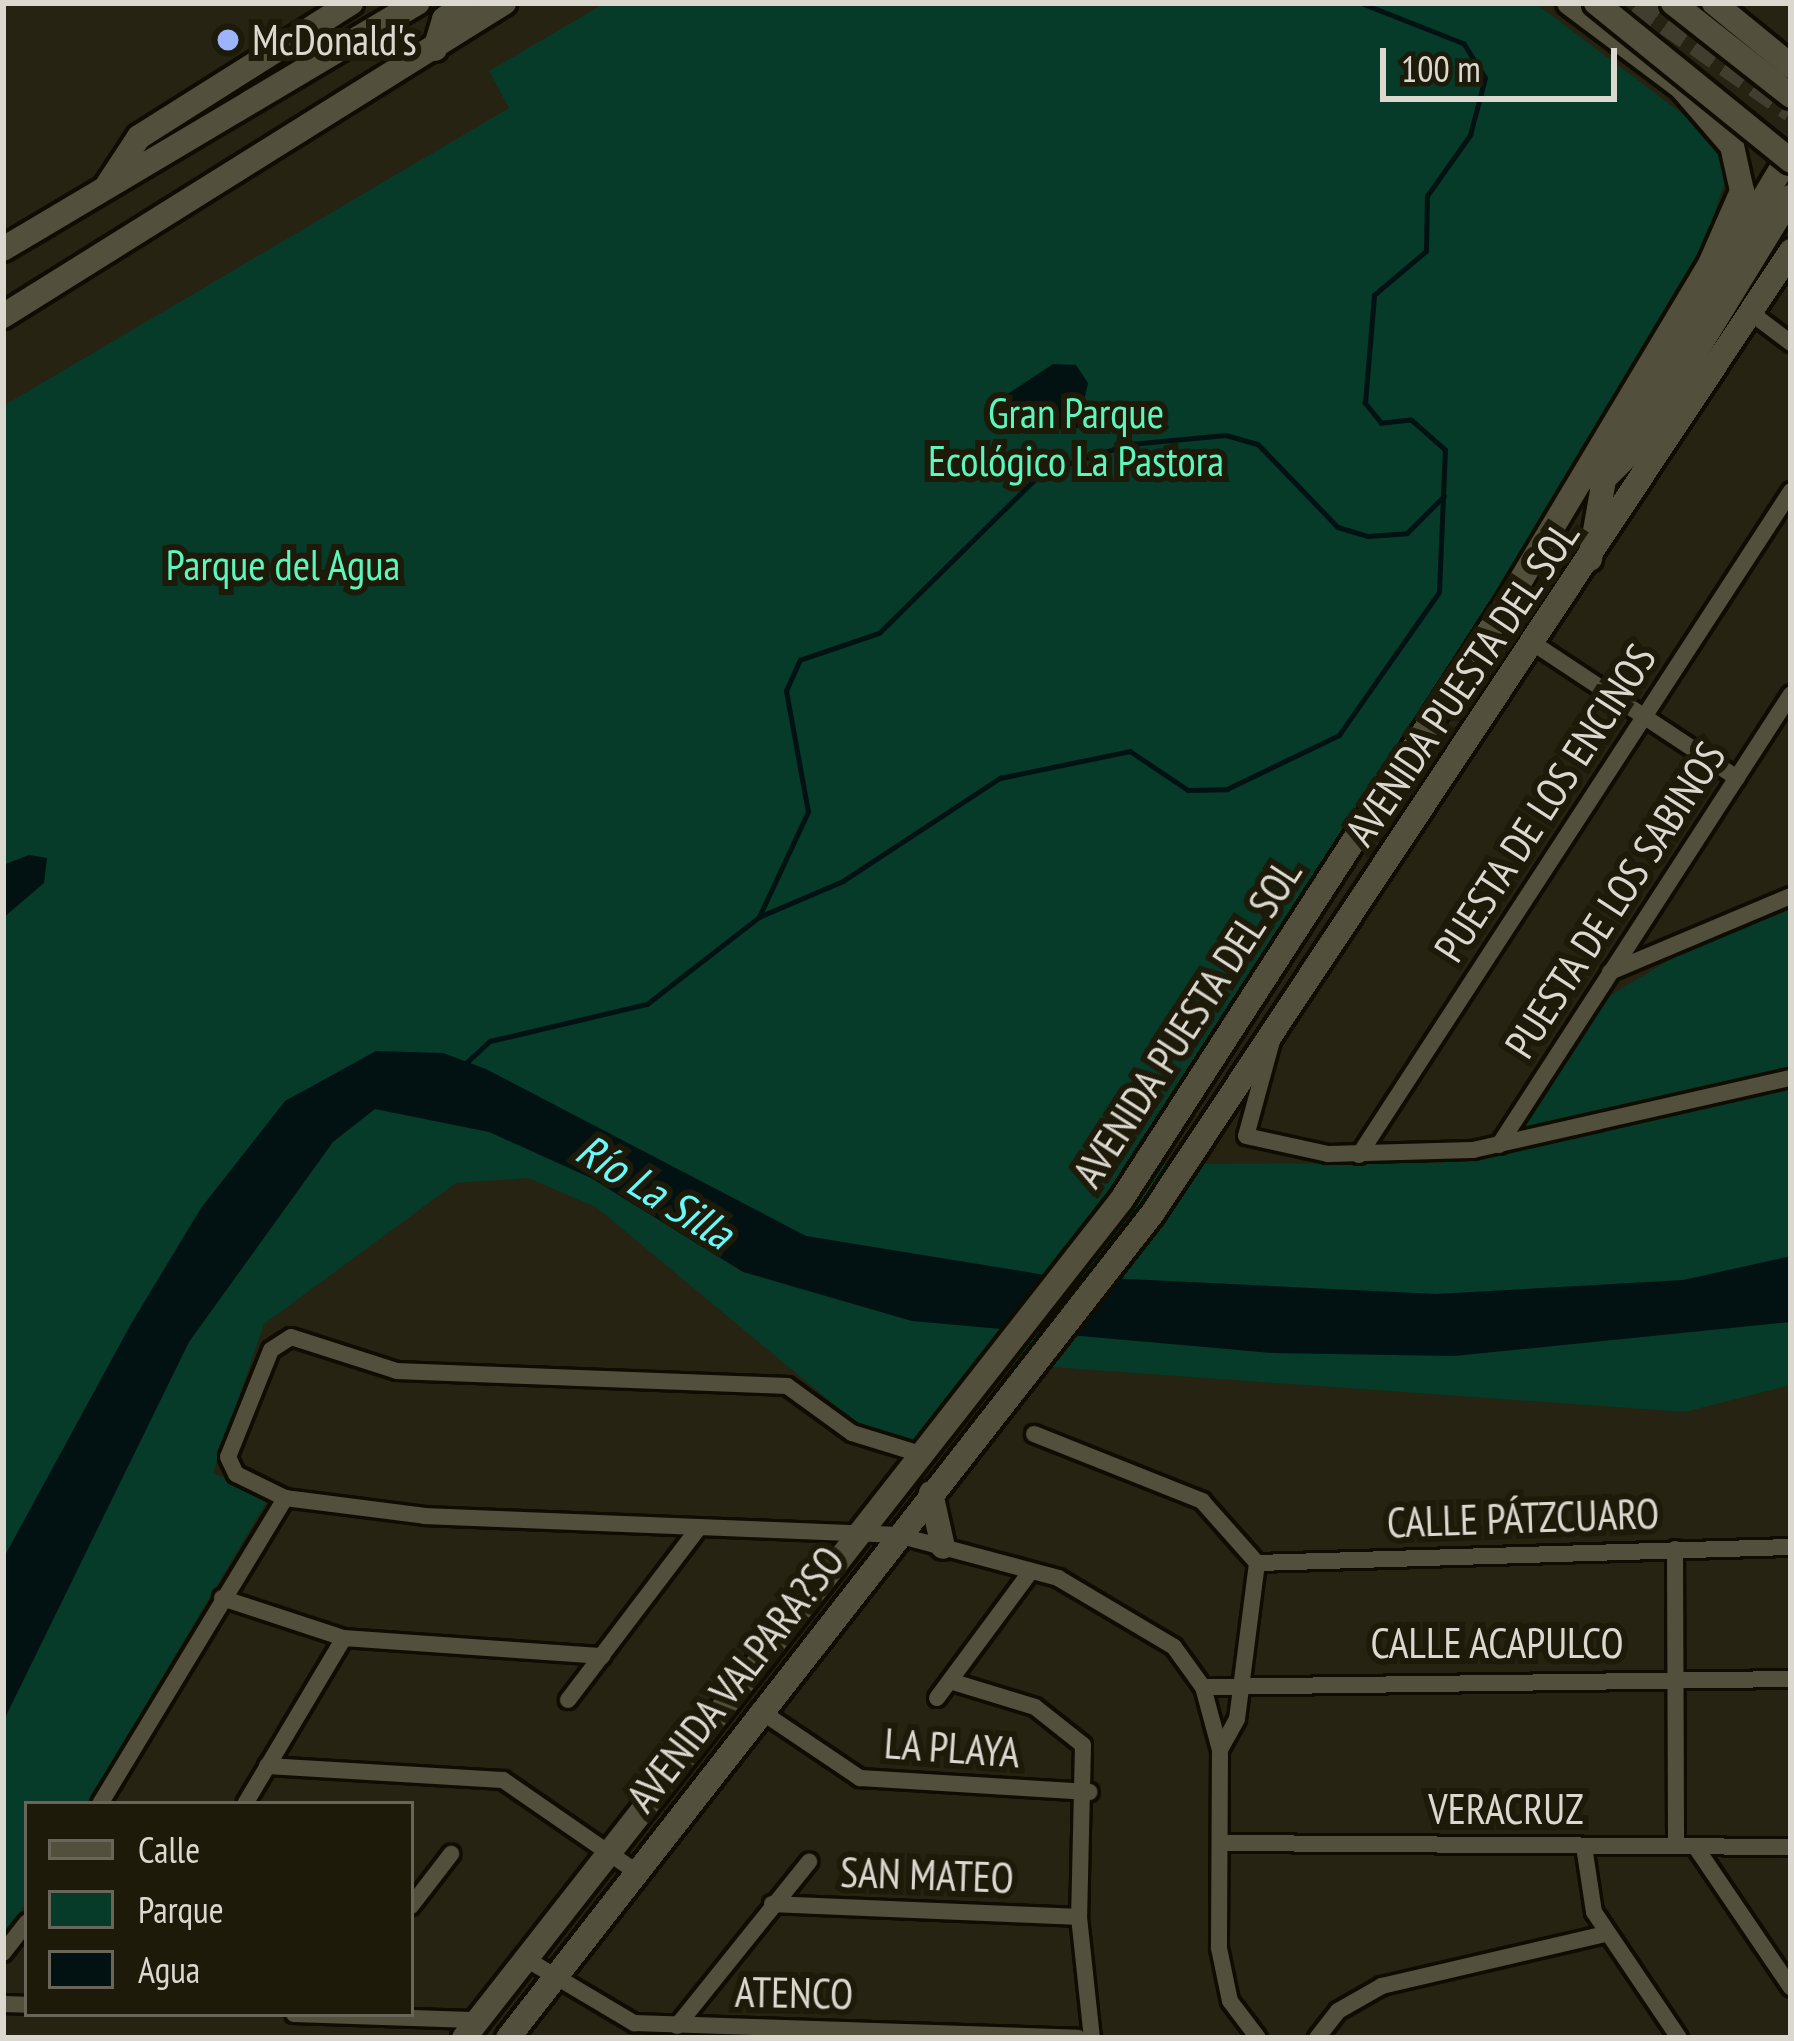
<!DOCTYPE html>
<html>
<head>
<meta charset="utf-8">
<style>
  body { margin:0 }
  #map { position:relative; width:1794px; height:2041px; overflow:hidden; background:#262313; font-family:"PT Sans Narrow",sans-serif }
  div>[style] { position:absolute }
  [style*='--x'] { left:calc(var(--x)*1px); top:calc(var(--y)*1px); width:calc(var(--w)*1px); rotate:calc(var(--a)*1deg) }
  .green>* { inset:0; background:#063a29 }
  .water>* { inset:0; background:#021212 }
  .stream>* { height:4.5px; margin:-2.25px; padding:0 2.25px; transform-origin:2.25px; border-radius:2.25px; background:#021212 }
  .secondary-tunnel>* { height:24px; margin-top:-12px; transform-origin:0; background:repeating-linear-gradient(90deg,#413e2f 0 24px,transparent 0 36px) }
  .roads { filter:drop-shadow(3px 0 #0f0c01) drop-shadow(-3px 0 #0f0c01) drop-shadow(0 3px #0f0c01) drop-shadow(0 -3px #0f0c01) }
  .street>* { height:16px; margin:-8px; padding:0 8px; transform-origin:8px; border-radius:8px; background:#524f3d }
  .secondary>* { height:24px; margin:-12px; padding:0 12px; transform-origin:12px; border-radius:12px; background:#524f3d }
  .bridges { filter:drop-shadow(3px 0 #0f0c01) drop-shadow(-3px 0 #0f0c01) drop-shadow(0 3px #0f0c01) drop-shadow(0 -3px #0f0c01) }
  .secondary-bridge>* { height:24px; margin:-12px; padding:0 12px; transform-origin:12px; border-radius:12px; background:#524f3d }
  .dots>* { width:33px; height:33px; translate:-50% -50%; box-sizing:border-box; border:6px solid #1d1a0a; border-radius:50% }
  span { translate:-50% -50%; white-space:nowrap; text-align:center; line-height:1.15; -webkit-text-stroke:12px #1d1a0a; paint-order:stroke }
  .poi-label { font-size:42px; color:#dbd9cf }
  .left { translate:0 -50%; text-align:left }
  .park-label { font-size:42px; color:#5bf7bd }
  .street-label { font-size:42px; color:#dbd9cf }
  .water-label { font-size:45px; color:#68f9fb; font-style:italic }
  .frame { position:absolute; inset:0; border:6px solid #dbd9cf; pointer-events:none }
  .legend { position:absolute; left:24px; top:1801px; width:390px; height:216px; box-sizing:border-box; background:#1d1a0a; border:3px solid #696659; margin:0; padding:15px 21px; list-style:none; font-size:36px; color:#dbd9cf }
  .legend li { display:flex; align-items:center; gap:24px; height:60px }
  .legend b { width:60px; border:3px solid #696659 }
  .scale { position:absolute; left:1380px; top:48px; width:237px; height:54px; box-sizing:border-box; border:6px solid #dbd9cf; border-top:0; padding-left:15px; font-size:36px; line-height:42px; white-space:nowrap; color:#dbd9cf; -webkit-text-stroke:9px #1d1a0a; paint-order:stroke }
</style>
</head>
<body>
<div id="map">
  <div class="green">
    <div style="clip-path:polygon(605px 3px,1535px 3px,1720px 142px,1725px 181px,1705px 241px,1490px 602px,1126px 1164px,1441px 1163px,1791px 1079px,1791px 1385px,1685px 1412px,979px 1362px,915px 1442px,867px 1432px,596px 1207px,528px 1178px,456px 1183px,264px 1324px,213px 1473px,270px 1496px,87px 1804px,27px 1804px,27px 1901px,3px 1938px,3px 406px,509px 108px,489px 71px)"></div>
    <div style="clip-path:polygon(1791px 908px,1791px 1067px,1529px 1131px,1523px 1123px,1606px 998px,1707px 937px)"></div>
  </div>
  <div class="water">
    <div style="clip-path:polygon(1053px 364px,1076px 365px,1088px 383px,1078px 428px,1019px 433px,1003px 418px,1006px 395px)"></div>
    <div style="clip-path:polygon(29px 855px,47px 858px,44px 883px,3px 918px,3px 865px)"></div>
    <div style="clip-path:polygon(376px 1051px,443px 1053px,486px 1069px,806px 1236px,1045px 1275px,1436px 1294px,1683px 1280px,1791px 1256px,1791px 1322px,1454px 1356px,1273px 1353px,912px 1321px,743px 1272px,591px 1178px,489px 1132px,375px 1109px,333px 1142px,189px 1342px,3px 1722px,3px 1559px,131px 1324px,201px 1208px,285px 1101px)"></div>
  </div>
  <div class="stream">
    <div style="--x:759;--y:917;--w:116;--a:-65"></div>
    <div style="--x:808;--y:812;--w:123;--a:-100.3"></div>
    <div style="--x:786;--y:691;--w:34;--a:-66"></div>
    <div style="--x:800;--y:660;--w:83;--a:-18.9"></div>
    <div style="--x:879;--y:633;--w:229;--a:-44.6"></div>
    <div style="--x:1042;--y:472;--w:92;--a:-17.7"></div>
    <div style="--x:1130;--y:444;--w:96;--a:-5.4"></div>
    <div style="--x:1226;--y:435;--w:33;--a:16"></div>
    <div style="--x:1258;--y:444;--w:115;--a:46.1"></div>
    <div style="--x:1338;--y:527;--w:31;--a:17"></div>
    <div style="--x:1368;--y:536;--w:39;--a:-4"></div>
    <div style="--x:1407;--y:533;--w:52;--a:-45"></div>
    <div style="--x:464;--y:1065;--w:35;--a:-43"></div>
    <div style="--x:490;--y:1041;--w:161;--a:-13.3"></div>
    <div style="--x:647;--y:1004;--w:142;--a:-37.8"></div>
    <div style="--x:759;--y:917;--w:91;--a:-23.2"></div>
    <div style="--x:843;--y:881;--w:188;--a:-33.3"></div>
    <div style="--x:1000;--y:778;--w:133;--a:-11.7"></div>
    <div style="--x:1130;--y:751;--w:70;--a:33.9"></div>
    <div style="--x:1188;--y:790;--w:39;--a:-1"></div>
    <div style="--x:1227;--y:789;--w:124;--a:-25.7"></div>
    <div style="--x:1339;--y:735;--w:174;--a:-55"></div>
    <div style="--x:1439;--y:592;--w:142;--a:-87.6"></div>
    <div style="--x:1445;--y:450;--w:45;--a:-138.6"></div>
    <div style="--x:1411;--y:420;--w:30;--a:174"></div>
    <div style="--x:1381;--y:423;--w:26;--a:-129"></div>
    <div style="--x:1365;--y:403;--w:108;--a:-85.2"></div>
    <div style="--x:1374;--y:295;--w:68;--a:-40.2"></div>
    <div style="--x:1426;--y:251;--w:55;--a:-89"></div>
    <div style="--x:1427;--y:196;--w:75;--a:-54.8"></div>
    <div style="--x:1470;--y:135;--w:59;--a:-75.3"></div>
    <div style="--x:1485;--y:78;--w:40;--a:-122"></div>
    <div style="--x:1464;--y:44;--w:112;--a:-158.5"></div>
  </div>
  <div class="secondary-tunnel">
    <div style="--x:1637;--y:3;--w:188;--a:34.8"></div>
  </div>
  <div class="roads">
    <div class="street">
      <div style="--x:1751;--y:313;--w:50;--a:36.9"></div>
      <div style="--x:1536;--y:645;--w:241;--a:33.5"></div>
      <div style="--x:1610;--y:972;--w:196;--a:-22.8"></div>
      <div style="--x:1272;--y:1041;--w:98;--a:105.3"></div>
      <div style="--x:1246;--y:1136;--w:84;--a:12.4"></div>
      <div style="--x:1328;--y:1154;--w:145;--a:-1.6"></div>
      <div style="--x:1473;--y:1150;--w:326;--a:-12.8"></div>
      <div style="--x:1499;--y:1145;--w:537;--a:-57.08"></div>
      <div style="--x:1359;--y:1155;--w:792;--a:-56.95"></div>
      <div style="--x:1034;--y:1434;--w:181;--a:21.7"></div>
      <div style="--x:1202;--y:1501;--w:83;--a:48.4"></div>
      <div style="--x:917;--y:1453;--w:68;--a:-162.9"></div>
      <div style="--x:852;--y:1433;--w:80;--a:-144.1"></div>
      <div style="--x:787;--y:1386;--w:390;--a:-177.8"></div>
      <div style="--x:397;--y:1371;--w:111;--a:-162.2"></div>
      <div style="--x:291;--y:1337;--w:24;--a:147"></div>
      <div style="--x:271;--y:1350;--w:115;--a:111.9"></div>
      <div style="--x:228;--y:1457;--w:19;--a:65"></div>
      <div style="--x:236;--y:1474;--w:55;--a:26.1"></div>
      <div style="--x:285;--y:1498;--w:141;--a:7.3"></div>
      <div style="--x:425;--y:1516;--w:473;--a:2.3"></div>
      <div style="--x:898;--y:1535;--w:166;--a:15"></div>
      <div style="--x:1058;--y:1578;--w:135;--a:30.7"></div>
      <div style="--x:1174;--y:1647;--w:49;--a:54.1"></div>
      <div style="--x:1203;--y:1687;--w:65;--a:74.9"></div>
      <div style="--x:1675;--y:1549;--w:297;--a:89.8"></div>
      <div style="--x:1257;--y:1563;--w:534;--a:-1.72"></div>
      <div style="--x:1257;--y:1563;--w:157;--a:97.3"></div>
      <div style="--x:1237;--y:1719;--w:35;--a:119"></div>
      <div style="--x:1220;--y:1750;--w:198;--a:90.3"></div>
      <div style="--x:1219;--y:1948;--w:54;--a:78.3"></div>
      <div style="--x:1230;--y:2001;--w:46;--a:52.9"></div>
      <div style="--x:222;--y:1598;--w:128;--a:18.2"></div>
      <div style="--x:344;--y:1638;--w:259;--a:4"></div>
      <div style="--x:950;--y:1681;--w:89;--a:17"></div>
      <div style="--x:1035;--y:1707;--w:61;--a:38.4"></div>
      <div style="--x:1083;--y:1745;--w:172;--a:91.3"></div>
      <div style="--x:1079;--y:1917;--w:122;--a:83.9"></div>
      <div style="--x:1203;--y:1687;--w:588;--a:-0.78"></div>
      <div style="--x:937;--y:1698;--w:158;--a:-53.5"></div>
      <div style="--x:568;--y:1700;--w:215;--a:-52.8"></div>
      <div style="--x:759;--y:1710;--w:122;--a:34"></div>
      <div style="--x:860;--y:1778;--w:230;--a:3.5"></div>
      <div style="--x:267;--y:1766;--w:236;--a:3.4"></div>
      <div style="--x:503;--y:1780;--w:160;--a:34.6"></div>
      <div style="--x:100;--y:1804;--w:358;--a:-58.8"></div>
      <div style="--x:245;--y:1804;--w:193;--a:-59.2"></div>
      <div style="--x:1221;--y:1843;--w:570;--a:0.4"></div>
      <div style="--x:1584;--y:1846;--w:67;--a:81.4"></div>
      <div style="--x:1594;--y:1912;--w:152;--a:56"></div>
      <div style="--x:1695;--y:1846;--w:171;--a:55.9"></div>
      <div style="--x:772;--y:1904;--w:307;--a:2.4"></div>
      <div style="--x:411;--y:1906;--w:66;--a:-52.4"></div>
      <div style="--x:3;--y:1953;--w:39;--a:-52"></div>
      <div style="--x:526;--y:1959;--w:126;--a:30.7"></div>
      <div style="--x:634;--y:2023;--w:444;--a:1.9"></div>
      <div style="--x:3;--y:2004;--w:24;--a:2"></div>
      <div style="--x:294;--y:2014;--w:185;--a:1.9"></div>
      <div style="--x:677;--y:2026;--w:211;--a:-51.2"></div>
      <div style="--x:1317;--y:2038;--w:34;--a:-52"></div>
      <div style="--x:1338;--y:2011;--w:51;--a:-29.6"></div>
      <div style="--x:1382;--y:1986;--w:230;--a:-13.1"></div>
    </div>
    <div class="secondary">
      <div style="--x:1673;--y:3;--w:150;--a:38.2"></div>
      <div style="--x:1714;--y:3;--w:99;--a:39.3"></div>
      <div style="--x:435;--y:49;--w:31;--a:-73"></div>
      <div style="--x:444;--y:19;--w:26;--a:-37"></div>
      <div style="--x:108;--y:184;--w:56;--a:-56.6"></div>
      <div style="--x:139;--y:137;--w:251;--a:-32.3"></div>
      <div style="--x:3;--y:249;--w:482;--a:-30.7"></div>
      <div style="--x:3;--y:316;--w:591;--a:-32"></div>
      <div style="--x:1600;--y:483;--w:57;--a:-45"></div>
      <div style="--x:1640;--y:443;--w:289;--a:-58.5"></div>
      <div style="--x:1590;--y:559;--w:104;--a:-80"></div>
      <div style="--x:1608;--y:457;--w:356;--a:-59"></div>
      <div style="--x:931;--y:1493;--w:55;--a:77.5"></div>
      <div style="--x:464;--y:2038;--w:1066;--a:-51.89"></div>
      <div style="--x:1122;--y:1199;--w:707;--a:-57.12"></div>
      <div style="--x:1506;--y:605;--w:397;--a:-59.1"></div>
      <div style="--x:1710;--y:264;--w:80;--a:-66.3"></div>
      <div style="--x:1742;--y:191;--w:46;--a:-102.5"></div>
      <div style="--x:1732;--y:146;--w:78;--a:-130.8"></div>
      <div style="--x:1681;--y:87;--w:140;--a:-143.1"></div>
      <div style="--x:508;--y:2038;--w:1046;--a:-51.99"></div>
      <div style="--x:1152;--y:1214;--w:1156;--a:-56.43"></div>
    </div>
  </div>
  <div class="bridges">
    <div class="secondary-bridge">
      <div style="--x:1596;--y:3;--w:251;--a:39"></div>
    </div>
  </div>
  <div class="dots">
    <div style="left:228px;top:40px;background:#9db4fd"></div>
  </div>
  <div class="poi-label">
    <span class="left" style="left:252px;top:40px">McDonald's</span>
  </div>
  <div class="park-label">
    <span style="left:1076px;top:437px">Gran Parque<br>Ecológico La Pastora</span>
    <span style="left:283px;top:565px">Parque del Agua</span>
  </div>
  <div class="street-label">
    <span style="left:1462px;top:683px;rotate:-56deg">AVENIDA PUESTA DEL SOL</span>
    <span style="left:1545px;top:803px;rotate:-57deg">PUESTA DE LOS ENCINOS</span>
    <span style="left:1615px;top:900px;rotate:-57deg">PUESTA DE LOS SABINOS</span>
    <span style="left:1187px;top:1023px;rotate:-57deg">AVENIDA PUESTA DEL SOL</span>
    <span style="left:1523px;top:1518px;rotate:-2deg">CALLE PÁTZCUARO</span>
    <span style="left:1497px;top:1643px">CALLE ACAPULCO</span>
    <span style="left:735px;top:1679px;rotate:-52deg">AVENIDA VALPARA?SO</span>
    <span style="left:952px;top:1748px;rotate:4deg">LA PLAYA</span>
    <span style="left:1506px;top:1809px">VERACRUZ</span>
    <span style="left:927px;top:1875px;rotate:2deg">SAN MATEO</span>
    <span style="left:794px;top:1993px;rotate:1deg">ATENCO</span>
  </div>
  <div class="water-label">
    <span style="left:655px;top:1191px;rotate:32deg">Río La Silla</span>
  </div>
  <div class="frame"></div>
  <ul class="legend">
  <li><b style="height:15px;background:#524f3d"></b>Calle</li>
  <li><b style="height:33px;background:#063a29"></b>Parque</li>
  <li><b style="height:33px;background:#021212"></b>Agua</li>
  </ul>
  <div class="scale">100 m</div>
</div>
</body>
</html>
